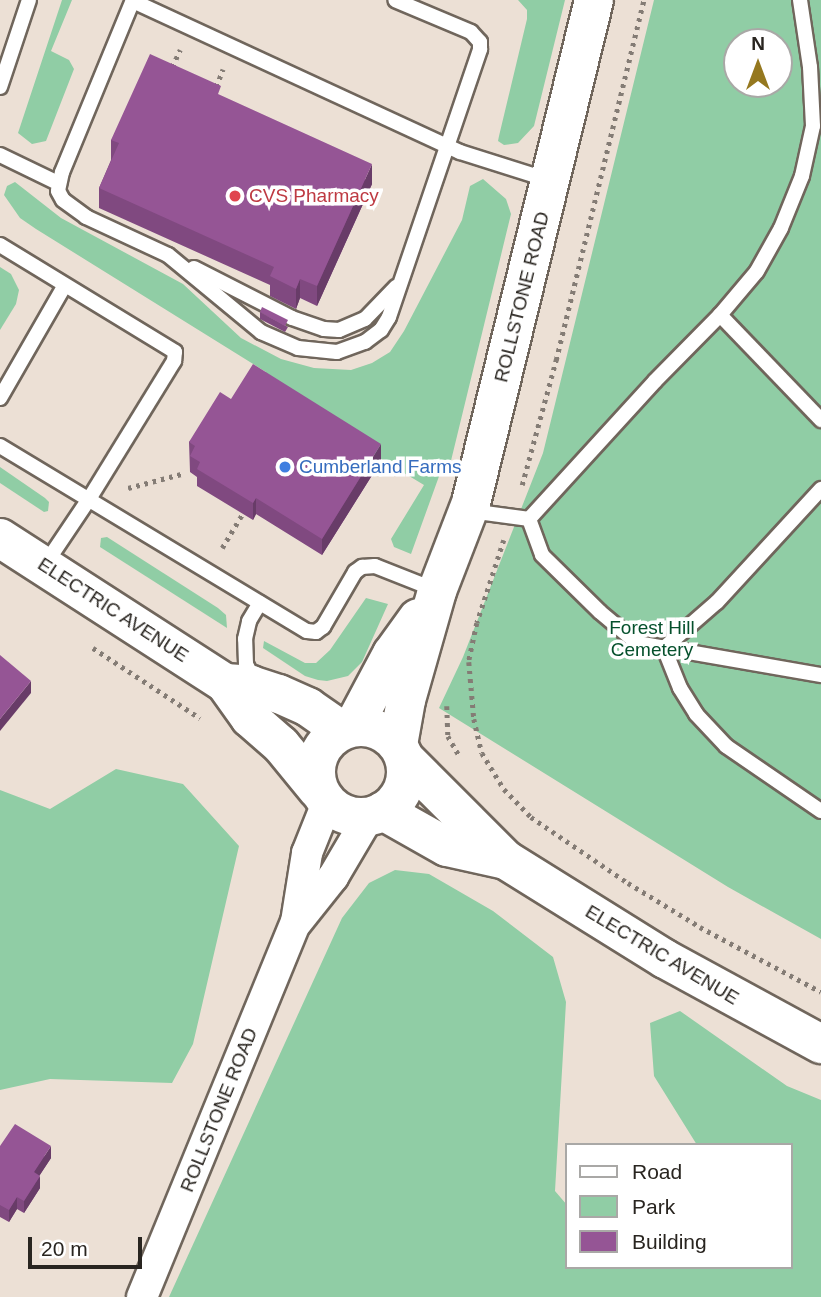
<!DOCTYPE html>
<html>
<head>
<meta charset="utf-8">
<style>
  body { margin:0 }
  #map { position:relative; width:821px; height:1297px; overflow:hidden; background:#ece0d5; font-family:Arial,sans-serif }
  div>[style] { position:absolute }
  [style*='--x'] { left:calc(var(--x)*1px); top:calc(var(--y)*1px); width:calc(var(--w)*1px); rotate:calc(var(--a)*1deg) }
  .green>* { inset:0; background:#90cda5 }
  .path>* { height:4.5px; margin-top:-2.25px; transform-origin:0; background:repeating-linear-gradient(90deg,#847c75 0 3.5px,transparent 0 8.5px) }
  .roads { filter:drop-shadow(2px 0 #70665c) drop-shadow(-2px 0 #70665c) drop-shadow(0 2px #70665c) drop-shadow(0 -2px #70665c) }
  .lane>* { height:14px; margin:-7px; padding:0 7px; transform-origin:7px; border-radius:7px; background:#fff }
  .street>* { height:30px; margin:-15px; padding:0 15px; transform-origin:15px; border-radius:15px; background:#fff }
  .secondary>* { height:38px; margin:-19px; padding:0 19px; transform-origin:19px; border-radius:19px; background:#fff }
  .secondary>.ring { margin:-19px; padding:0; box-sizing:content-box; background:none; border:38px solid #fff; border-radius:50% }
  .wall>* { inset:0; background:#804980 }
  .shaded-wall>* { inset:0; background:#683c68 }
  .building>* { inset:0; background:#955595 }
  .dots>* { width:19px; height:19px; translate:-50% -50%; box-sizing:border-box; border:4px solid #fff; border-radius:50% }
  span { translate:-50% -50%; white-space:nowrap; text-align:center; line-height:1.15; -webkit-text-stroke:7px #fff; paint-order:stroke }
  .health-label { font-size:19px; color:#be3a42 }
  .left { translate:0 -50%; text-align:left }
  .street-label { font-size:19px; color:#292520 }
  .shop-label { font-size:19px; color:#366cbe }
  .park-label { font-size:19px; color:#05502c }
  .legend { position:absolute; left:565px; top:1143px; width:228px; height:126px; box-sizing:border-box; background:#fff; border:2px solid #a9a8a6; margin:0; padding:9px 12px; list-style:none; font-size:21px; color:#292520 }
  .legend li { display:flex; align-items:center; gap:14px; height:35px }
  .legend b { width:35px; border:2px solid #a9a8a6 }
  .north { position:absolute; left:723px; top:28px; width:70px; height:70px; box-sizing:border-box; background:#fff; border:2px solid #a9a8a6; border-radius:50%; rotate:0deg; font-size:19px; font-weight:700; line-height:28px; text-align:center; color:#292520 }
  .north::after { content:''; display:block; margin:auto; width:24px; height:32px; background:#95781f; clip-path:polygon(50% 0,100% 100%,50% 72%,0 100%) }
  .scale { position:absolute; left:28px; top:1237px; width:114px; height:32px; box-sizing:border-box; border:4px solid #292520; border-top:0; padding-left:9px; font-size:21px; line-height:24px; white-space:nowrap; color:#292520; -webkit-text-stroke:5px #fff; paint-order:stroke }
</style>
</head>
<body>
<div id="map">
  <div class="green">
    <div style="clip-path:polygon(62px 0,72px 0,51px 51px,69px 60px,74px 69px,46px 141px,32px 144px,18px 133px)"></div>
    <div style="clip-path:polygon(518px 0,565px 0,534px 126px,518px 143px,504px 145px,498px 141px,499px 136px,527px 19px,527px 10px)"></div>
    <div style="clip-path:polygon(evenodd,654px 0,821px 0,821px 939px,728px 887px,439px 708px,463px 657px,543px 453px,654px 0,737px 42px,779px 42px,779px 84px,737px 84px,737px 42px)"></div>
    <div style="clip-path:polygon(483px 179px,506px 199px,511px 214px,449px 469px,442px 468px,411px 554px,394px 547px,391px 539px,424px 485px,258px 385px,266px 372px,36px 229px,20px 218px,4px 195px,7px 186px,15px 182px,61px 218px,183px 284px,241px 338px,281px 359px,314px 368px,351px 370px,372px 363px,390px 352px,404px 331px,462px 220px,470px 186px)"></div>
    <div style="clip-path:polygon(0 267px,11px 274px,19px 290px,16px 304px,0 330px)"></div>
    <div style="clip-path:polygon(0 467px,45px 498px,49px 502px,48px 511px,44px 512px,0 483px)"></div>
    <div style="clip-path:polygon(107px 537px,218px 608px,226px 615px,227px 628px,100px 547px,101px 538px)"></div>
    <div style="clip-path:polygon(366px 598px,388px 604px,362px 662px,348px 676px,327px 681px,318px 680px,305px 676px,263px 648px,264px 641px,305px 663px,316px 663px,330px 650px)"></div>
    <div style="clip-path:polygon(116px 769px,183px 784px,239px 846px,193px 1044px,172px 1083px,50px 1079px,0 1090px,0 790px,50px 809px)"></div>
    <div style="clip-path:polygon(395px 870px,429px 874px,493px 911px,553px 957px,566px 1002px,555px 1191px,567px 1205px,567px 1267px,791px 1267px,791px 1145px,697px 1145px,654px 1076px,650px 1023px,680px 1011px,787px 1086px,821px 1100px,821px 1297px,169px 1297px,342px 918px,369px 883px)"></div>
  </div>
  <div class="path">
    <div style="--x:172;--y:67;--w:19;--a:-65"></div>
    <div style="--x:216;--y:87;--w:19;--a:-69"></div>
    <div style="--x:522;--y:485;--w:130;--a:-74.8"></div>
    <div style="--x:556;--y:360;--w:371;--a:-76.3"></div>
    <div style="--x:128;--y:488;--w:59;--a:-14.7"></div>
    <div style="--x:504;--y:540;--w:87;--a:108"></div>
    <div style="--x:477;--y:623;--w:40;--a:102"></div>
    <div style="--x:469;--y:662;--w:57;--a:85"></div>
    <div style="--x:474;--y:719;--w:35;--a:77"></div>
    <div style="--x:482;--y:753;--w:42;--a:58.6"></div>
    <div style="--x:504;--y:789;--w:39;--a:46"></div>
    <div style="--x:531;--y:817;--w:117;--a:34.2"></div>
    <div style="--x:628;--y:883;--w:84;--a:31.4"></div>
    <div style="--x:700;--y:927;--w:137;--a:28.2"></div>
    <div style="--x:222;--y:548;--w:41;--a:-59"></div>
    <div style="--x:93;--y:648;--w:128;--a:33.2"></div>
    <div style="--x:447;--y:706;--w:30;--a:88"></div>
    <div style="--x:448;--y:736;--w:24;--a:60"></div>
  </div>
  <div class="roads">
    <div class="lane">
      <div style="--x:133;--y:0;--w:186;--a:112.4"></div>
      <div style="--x:62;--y:172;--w:19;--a:102"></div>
      <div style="--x:58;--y:191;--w:10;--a:61"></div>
      <div style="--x:63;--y:200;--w:29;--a:36"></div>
      <div style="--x:86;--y:217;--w:90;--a:24.9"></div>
      <div style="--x:168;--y:255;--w:121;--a:39.6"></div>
      <div style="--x:261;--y:332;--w:40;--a:23.4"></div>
      <div style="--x:298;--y:348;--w:39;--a:6"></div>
      <div style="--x:337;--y:352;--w:30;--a:-20"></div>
      <div style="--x:365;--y:342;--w:20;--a:-37"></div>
      <div style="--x:381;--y:330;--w:15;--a:-58"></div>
      <div style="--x:389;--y:317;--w:283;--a:-71.2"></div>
      <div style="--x:480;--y:49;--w:7;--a:-90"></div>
      <div style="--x:480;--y:42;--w:13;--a:-132"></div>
      <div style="--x:471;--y:32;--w:82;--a:-157.2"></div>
      <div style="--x:133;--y:1;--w:360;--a:24.8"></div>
      <div style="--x:460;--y:152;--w:93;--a:17.5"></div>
      <div style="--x:0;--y:87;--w:92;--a:-71.6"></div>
      <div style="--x:0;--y:155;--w:64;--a:25.8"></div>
      <div style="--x:0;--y:245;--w:205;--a:31.4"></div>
      <div style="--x:175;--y:352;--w:9;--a:96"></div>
      <div style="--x:174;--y:361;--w:162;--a:121.6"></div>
      <div style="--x:89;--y:499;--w:81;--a:123.9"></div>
      <div style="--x:194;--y:268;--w:110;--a:27"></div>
      <div style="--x:292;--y:318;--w:34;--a:19"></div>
      <div style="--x:324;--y:329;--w:15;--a:4"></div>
      <div style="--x:339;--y:330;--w:28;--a:-23"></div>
      <div style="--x:365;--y:319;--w:45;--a:-45.9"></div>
      <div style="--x:720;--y:315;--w:146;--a:46.1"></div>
      <div style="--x:0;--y:398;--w:130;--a:-60.1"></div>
      <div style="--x:0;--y:446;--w:358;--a:31.1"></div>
      <div style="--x:307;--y:631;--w:9;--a:6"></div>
      <div style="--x:316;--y:632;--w:9;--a:-36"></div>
      <div style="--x:323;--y:627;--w:64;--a:-59.8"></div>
      <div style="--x:355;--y:572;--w:9;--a:-36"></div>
      <div style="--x:362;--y:567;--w:13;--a:-4"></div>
      <div style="--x:375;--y:566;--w:66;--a:21.5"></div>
      <div style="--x:470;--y:511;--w:60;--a:7.7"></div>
      <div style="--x:529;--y:519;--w:38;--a:70"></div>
      <div style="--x:542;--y:555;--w:81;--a:44.5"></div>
      <div style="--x:600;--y:612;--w:48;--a:40"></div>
      <div style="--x:637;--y:643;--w:187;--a:9.9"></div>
      <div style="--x:529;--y:519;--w:187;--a:-47.6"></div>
      <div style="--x:655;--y:381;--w:93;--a:-45.4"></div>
      <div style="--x:720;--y:315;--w:57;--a:-49.9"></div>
      <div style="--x:757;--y:271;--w:49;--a:-60.8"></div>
      <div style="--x:781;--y:228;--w:56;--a:-68"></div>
      <div style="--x:802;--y:176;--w:51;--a:-77.6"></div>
      <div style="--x:813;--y:126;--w:59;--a:-92.9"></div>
      <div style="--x:810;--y:67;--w:68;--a:-98.5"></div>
      <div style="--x:664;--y:648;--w:43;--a:68.2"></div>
      <div style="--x:680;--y:688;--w:31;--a:58"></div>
      <div style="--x:696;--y:714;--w:44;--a:46.8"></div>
      <div style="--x:726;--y:746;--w:115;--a:34.4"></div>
      <div style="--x:664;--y:648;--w:70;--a:-41"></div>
      <div style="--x:717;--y:602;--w:154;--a:-47.4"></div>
      <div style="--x:254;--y:680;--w:18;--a:-117"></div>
      <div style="--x:246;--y:664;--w:25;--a:-92"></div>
      <div style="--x:245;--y:639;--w:18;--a:-77"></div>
      <div style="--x:249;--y:621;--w:21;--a:-59"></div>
    </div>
    <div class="street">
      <div style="--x:297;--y:922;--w:58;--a:-51.3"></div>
      <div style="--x:333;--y:877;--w:71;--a:-59.5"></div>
      <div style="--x:142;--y:1297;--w:405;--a:-67.7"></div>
      <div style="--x:296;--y:922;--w:70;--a:-80.9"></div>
      <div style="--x:307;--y:853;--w:54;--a:-68.2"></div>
    </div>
    <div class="secondary">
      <div style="--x:0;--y:538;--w:268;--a:32.8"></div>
      <div style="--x:225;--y:683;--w:43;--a:54.5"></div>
      <div style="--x:250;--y:718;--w:41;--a:41.1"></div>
      <div style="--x:281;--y:745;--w:58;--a:50.6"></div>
      <div style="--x:225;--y:683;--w:26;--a:4"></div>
      <div style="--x:251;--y:685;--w:29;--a:18"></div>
      <div style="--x:279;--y:694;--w:32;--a:24"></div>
      <div style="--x:308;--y:707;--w:40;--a:34.9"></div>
      <div class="ring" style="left:316px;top:727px;width:52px;height:52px"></div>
      <div style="--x:353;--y:727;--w:83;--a:-61.9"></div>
      <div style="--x:392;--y:654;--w:44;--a:-54.2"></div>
      <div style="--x:398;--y:745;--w:46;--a:-79.9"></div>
      <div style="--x:406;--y:700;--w:113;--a:-74.1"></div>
      <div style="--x:437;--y:591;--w:94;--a:-68.9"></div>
      <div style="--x:471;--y:503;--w:518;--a:-76.26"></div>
      <div style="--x:405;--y:759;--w:143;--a:45"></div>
      <div style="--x:506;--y:860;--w:187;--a:31.9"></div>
      <div style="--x:665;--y:959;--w:178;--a:28.6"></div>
      <div style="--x:383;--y:811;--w:73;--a:29.4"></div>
      <div style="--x:447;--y:847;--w:60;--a:12.4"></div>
    </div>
  </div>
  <div class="wall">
    <div style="clip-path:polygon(221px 96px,372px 184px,317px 306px,300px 298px,296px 309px,270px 296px,270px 285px,99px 208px,99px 188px,111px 160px,111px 140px)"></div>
    <div style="clip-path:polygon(260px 312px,288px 327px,285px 332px,260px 319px)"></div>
    <div style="clip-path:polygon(231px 399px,381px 461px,322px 555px,256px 514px,253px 520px,197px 486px,197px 477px,190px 472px,189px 442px)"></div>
    <div style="clip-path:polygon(0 1146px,51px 1158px,39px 1176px,40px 1188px,24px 1213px,17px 1209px,9px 1222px,0 1217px)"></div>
  </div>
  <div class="shaded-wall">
    <div style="clip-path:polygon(372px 164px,372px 184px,317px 306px,317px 286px)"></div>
    <div style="clip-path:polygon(300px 279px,300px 298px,296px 309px,296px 289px)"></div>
    <div style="clip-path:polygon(381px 444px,381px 461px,322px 555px,322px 539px)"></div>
    <div style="clip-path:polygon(256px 498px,256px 514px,253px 520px,253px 503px)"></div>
    <div style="clip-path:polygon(31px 681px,31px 693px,0 731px,0 719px)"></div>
    <div style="clip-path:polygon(51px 1146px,51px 1158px,34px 1184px,34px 1172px)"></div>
    <div style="clip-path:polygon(40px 1176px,40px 1188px,24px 1213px,24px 1201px)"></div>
    <div style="clip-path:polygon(17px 1197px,17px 1209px,9px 1222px,9px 1210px)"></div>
  </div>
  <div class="building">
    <div style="clip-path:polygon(150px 54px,221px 86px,218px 94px,372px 164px,317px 286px,300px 279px,296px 289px,270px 276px,274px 267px,99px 188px,119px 143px,111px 140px)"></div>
    <div style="clip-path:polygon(262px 307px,288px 320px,285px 326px,260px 312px)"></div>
    <div style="clip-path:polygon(253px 364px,381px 444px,322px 539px,256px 498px,253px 503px,197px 469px,200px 462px,190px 456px,195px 446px,189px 442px,220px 392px,231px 399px)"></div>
    <div style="clip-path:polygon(0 655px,31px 681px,0 719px)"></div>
    <div style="clip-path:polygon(15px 1124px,51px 1146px,34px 1172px,40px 1176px,24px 1201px,17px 1197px,9px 1210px,0 1205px,0 1146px)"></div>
  </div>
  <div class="dots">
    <div style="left:235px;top:196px;background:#e0444e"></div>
    <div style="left:285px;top:467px;background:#3f7fe0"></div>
  </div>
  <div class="health-label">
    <span class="left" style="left:249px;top:196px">CVS Pharmacy</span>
  </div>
  <div class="street-label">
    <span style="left:522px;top:297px;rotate:-76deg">ROLLSTONE ROAD</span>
    <span style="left:113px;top:610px;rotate:33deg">ELECTRIC AVENUE</span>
    <span style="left:662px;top:955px;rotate:31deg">ELECTRIC AVENUE</span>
    <span style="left:219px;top:1110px;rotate:-68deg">ROLLSTONE ROAD</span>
  </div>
  <div class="shop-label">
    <span class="left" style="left:299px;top:467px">Cumberland Farms</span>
  </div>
  <div class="park-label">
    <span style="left:652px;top:639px">Forest Hill<br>Cemetery</span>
  </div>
  <ul class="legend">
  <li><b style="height:9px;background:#fff"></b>Road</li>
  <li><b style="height:19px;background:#90cda5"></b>Park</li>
  <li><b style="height:19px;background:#955595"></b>Building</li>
  </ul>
  <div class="north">N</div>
  <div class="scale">20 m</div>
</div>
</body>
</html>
